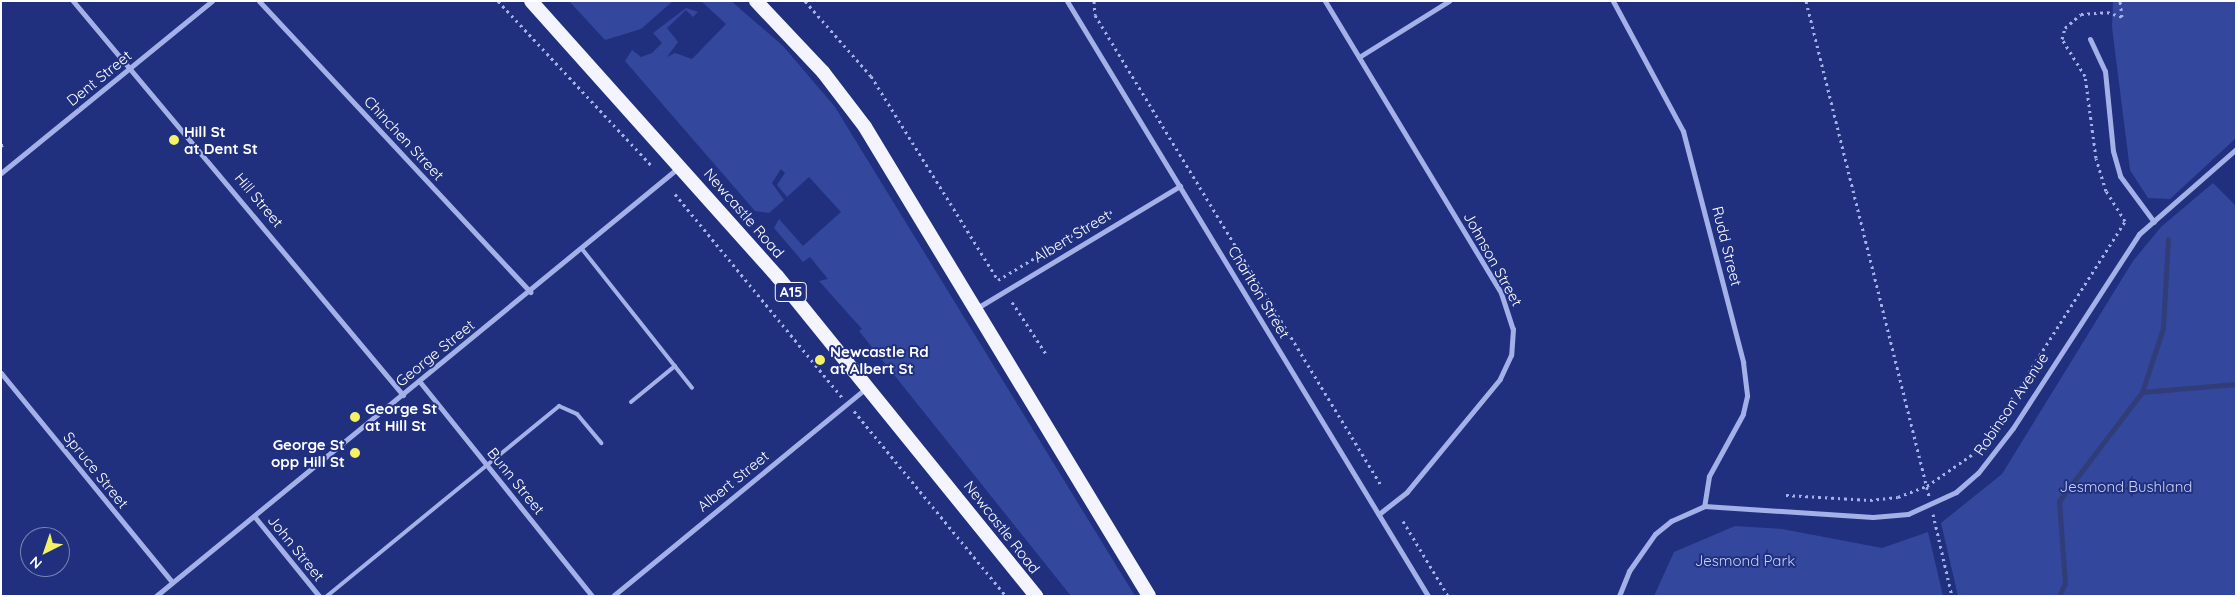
<!DOCTYPE html>
<html>
<head>
<meta charset="utf-8">
<style>
  body { margin:0 }
  #map { position:relative; width:2237px; height:597px; overflow:hidden; background:#20307f; font-family:Quicksand,sans-serif }
  div>[style] { position:absolute }
  [style*='--x'] { left:calc(var(--x)*1px); top:calc(var(--y)*1px); width:calc(var(--w)*1px); rotate:calc(var(--a)*1deg) }
  .green>* { inset:0; background:#33479d }
  .stream>* { height:5px; margin:-2.5px; padding:0 2.5px; transform-origin:2.5px; border-radius:2.5px; background:#313d79 }
  .path>* { height:3px; margin-top:-1.5px; transform-origin:0; background:repeating-linear-gradient(90deg,#a4b1e8 0 2.5px,transparent 0 6.5px) }
  .service>* { height:4px; margin:-2px; padding:0 2px; transform-origin:2px; border-radius:2px; background:#a4b1e8 }
  .minor>* { height:5px; margin:-2.5px; padding:0 2.5px; transform-origin:2.5px; border-radius:2.5px; background:#a4b1e8 }
  .trunk>* { height:14px; margin:-7px; padding:0 7px; transform-origin:7px; border-radius:7px; background:#f3f4fe }
  .dots>* { width:14px; height:14px; translate:-50% -50%; box-sizing:border-box; border:2px solid #20307f; border-radius:50% }
  span { translate:-50% -50%; white-space:nowrap; text-align:center; line-height:1.15; -webkit-text-stroke:4px #20307f; paint-order:stroke }
  .shield-label span { padding:1px 4px; background:#20307f; border:1px solid; border-radius:4px; -webkit-text-stroke-width:0 }
  .shield-label { font-size:14px; color:#fff; font-weight:700 }
  .street-label { font-size:15px; color:#fff }
  .poi-label { font-size:15px; color:#fff; font-weight:700 }
  .left { translate:0 -50%; text-align:left }
  .right { translate:-100% -50%; text-align:right }
  .park-label { font-size:15px; color:#c8d1f6 }
  .frame { position:absolute; inset:0; border:2px solid #fff; pointer-events:none }
  .north { position:absolute; left:20px; top:527px; width:50px; height:50px; box-sizing:border-box; background:#20307f; border:1px solid #7983b2; border-radius:50%; rotate:221deg; font-size:14px; font-weight:700; line-height:20px; text-align:center; color:#fff }
  .north::after { content:''; display:block; margin:auto; width:18px; height:22px; background:#f5f165; clip-path:polygon(50% 0,100% 100%,50% 72%,0 100%) }
</style>
</head>
<body>
<div id="map">
  <div class="green">
    <div style="clip-path:polygon(569px 1px,673px 1px,641px 29px,605px 40px)"></div>
    <div style="clip-path:polygon(701px 1px,731px 1px,783px 46px,835px 107px,1135px 596px,1071px 596px,859px 331px,862px 329px,819px 281px,828px 279px,810px 257px,803px 262px,774px 228px,779px 219px,803px 246px,841px 212px,809px 177px,787px 197px,777px 185px,785px 173px,781px 169px,772px 183px,784px 200px,769px 213px,755px 211px,625px 61px,632px 50px,641px 57px,652px 53px,662px 43px,653px 33px,686px 8px,698px 12px,693px 17px,686px 10px,667px 28px,678px 42px,667px 57px,675px 53px,692px 59px,726px 24px)"></div>
    <div style="clip-path:polygon(2113px 1px,2236px 1px,2236px 138px,2170px 199px,2148px 198px,2130px 170px,2112px 27px)"></div>
    <div style="clip-path:polygon(2213px 183px,2236px 206px,2236px 596px,1958px 596px,1941px 523px,2002px 474px,2133px 261px,2161px 227px)"></div>
    <div style="clip-path:polygon(1735px 526px,1782px 529px,1882px 548px,1928px 532px,1943px 596px,1654px 596px,1674px 552px)"></div>
  </div>
  <div class="stream">
    <div style="--x:2142;--y:392;--w:67;--a:-71.8"></div>
    <div style="--x:2163;--y:328;--w:89;--a:-86.8"></div>
    <div style="--x:2059;--y:596;--w:14;--a:-65"></div>
    <div style="--x:2065;--y:583;--w:82;--a:-94.2"></div>
    <div style="--x:2059;--y:501;--w:137;--a:-52.7"></div>
    <div style="--x:2142;--y:392;--w:94;--a:-4.9"></div>
  </div>
  <div class="path">
    <div style="--x:498;--y:1;--w:227;--a:47"></div>
    <div style="--x:805;--y:1;--w:100;--a:48.7"></div>
    <div style="--x:871;--y:76;--w:240;--a:58.1"></div>
    <div style="--x:998;--y:280;--w:135;--a:-31.1"></div>
    <div style="--x:1094;--y:1;--w:14;--a:86"></div>
    <div style="--x:1095;--y:15;--w:550;--a:58.68"></div>
    <div style="--x:1806;--y:1;--w:510;--a:76.05"></div>
    <div style="--x:1;--y:146;--w:4;--a:-34"></div>
    <div style="--x:675;--y:194;--w:263;--a:50.6"></div>
    <div style="--x:1012;--y:302;--w:62;--a:56.8"></div>
    <div style="--x:854;--y:411;--w:239;--a:50.6"></div>
    <div style="--x:1786;--y:495;--w:84;--a:3.4"></div>
    <div style="--x:1870;--y:500;--w:28;--a:-6"></div>
    <div style="--x:1898;--y:497;--w:31;--a:-21"></div>
    <div style="--x:1927;--y:486;--w:65;--a:-34.9"></div>
    <div style="--x:1980;--y:449;--w:270;--a:-57.5"></div>
    <div style="--x:2125;--y:221;--w:36;--a:-122"></div>
    <div style="--x:2106;--y:191;--w:34;--a:-107"></div>
    <div style="--x:2096;--y:158;--w:83;--a:-97.6"></div>
    <div style="--x:2085;--y:76;--w:44;--a:-121.9"></div>
    <div style="--x:2062;--y:39;--w:11;--a:-75"></div>
    <div style="--x:2065;--y:28;--w:21;--a:-41"></div>
    <div style="--x:2081;--y:14;--w:26;--a:-4"></div>
    <div style="--x:2107;--y:12;--w:16;--a:18"></div>
    <div style="--x:2122;--y:17;--w:16;--a:-97"></div>
    <div style="--x:1933;--y:514;--w:84;--a:77"></div>
    <div style="--x:1403;--y:521;--w:87;--a:59"></div>
  </div>
  <div class="service">
    <div style="--x:582;--y:249;--w:177;--a:51.6"></div>
    <div style="--x:631;--y:402;--w:57;--a:-39.3"></div>
    <div style="--x:327;--y:596;--w:300;--a:-39.3"></div>
    <div style="--x:559;--y:406;--w:20;--a:24"></div>
    <div style="--x:577;--y:414;--w:38;--a:50"></div>
  </div>
  <div class="minor">
    <div style="--x:73;--y:1;--w:514;--a:50.05"></div>
    <div style="--x:259;--y:1;--w:398;--a:47"></div>
    <div style="--x:1067;--y:1;--w:696;--a:58.75"></div>
    <div style="--x:1325;--y:1;--w:341;--a:58.9"></div>
    <div style="--x:1501;--y:293;--w:38;--a:72"></div>
    <div style="--x:1513;--y:329;--w:26;--a:94"></div>
    <div style="--x:1511;--y:355;--w:26;--a:115"></div>
    <div style="--x:1500;--y:379;--w:146;--a:129.5"></div>
    <div style="--x:1407;--y:492;--w:36;--a:142"></div>
    <div style="--x:1613;--y:1;--w:148;--a:61.7"></div>
    <div style="--x:1683;--y:131;--w:239;--a:75.4"></div>
    <div style="--x:1743;--y:362;--w:34;--a:83"></div>
    <div style="--x:1747;--y:396;--w:18;--a:103"></div>
    <div style="--x:1743;--y:414;--w:71;--a:118.7"></div>
    <div style="--x:1709;--y:476;--w:30;--a:99"></div>
    <div style="--x:2090;--y:39;--w:35;--a:65"></div>
    <div style="--x:2105;--y:71;--w:80;--a:84.3"></div>
    <div style="--x:2113;--y:151;--w:26;--a:74"></div>
    <div style="--x:2120;--y:176;--w:57;--a:53.5"></div>
    <div style="--x:1359;--y:57;--w:106;--a:-31.9"></div>
    <div style="--x:1;--y:173;--w:272;--a:-39.2"></div>
    <div style="--x:977;--y:308;--w:237;--a:-31"></div>
    <div style="--x:1;--y:373;--w:270;--a:50.7"></div>
    <div style="--x:420;--y:382;--w:275;--a:51.2"></div>
    <div style="--x:254;--y:516;--w:103;--a:50.9"></div>
    <div style="--x:156;--y:596;--w:675;--a:-39.35"></div>
    <div style="--x:613;--y:596;--w:329;--a:-39.4"></div>
    <div style="--x:1619;--y:596;--w:27;--a:-68"></div>
    <div style="--x:1629;--y:571;--w:45;--a:-54.9"></div>
    <div style="--x:1655;--y:534;--w:21;--a:-39"></div>
    <div style="--x:1671;--y:521;--w:36;--a:-24"></div>
    <div style="--x:1704;--y:506;--w:169;--a:3.7"></div>
    <div style="--x:1873;--y:517;--w:35;--a:-5"></div>
    <div style="--x:1908;--y:514;--w:53;--a:-24.6"></div>
    <div style="--x:1956;--y:492;--w:29;--a:-41"></div>
    <div style="--x:1978;--y:473;--w:57;--a:-52.1"></div>
    <div style="--x:2013;--y:428;--w:231;--a:-57"></div>
    <div style="--x:2139;--y:234;--w:129;--a:-41.2"></div>
  </div>
  <div class="trunk">
    <div style="--x:531;--y:1;--w:369;--a:48.2"></div>
    <div style="--x:777;--y:276;--w:412;--a:51"></div>
    <div style="--x:756;--y:1;--w:98;--a:46.7"></div>
    <div style="--x:823;--y:72;--w:69;--a:52.6"></div>
    <div style="--x:865;--y:127;--w:548;--a:58.8"></div>
  </div>
  <div class="dots">
    <div style="left:174px;top:140px;background:#f5f165"></div>
    <div style="left:820px;top:360px;background:#f5f165"></div>
    <div style="left:355px;top:417px;background:#f5f165"></div>
    <div style="left:355px;top:453px;background:#f5f165"></div>
  </div>
  <div class="shield-label">
    <span style="left:791px;top:292px">A15</span>
  </div>
  <div class="street-label">
    <span style="left:99px;top:78px;rotate:-39deg">Dent Street</span>
    <span style="left:404px;top:138px;rotate:47deg">Chinchen Street</span>
    <span style="left:259px;top:200px;rotate:50deg">Hill Street</span>
    <span style="left:744px;top:213px;rotate:49deg">Newcastle Road</span>
    <span style="left:1072px;top:236px;rotate:-31deg">Albert Street</span>
    <span style="left:1727px;top:246px;rotate:76deg">Rudd Street</span>
    <span style="left:1493px;top:259px;rotate:61deg">Johnson Street</span>
    <span style="left:1259px;top:292px;rotate:59deg">Charlton Street</span>
    <span style="left:435px;top:353px;rotate:-39deg">George Street</span>
    <span style="left:2011px;top:404px;rotate:-56deg">Robinson Avenue</span>
    <span style="left:96px;top:470px;rotate:51deg">Spruce Street</span>
    <span style="left:516px;top:481px;rotate:51deg">Bunn Street</span>
    <span style="left:733px;top:481px;rotate:-39deg">Albert Street</span>
    <span style="left:1002px;top:527px;rotate:52deg">Newcastle Road</span>
    <span style="left:296px;top:548px;rotate:51deg">John Street</span>
  </div>
  <div class="poi-label">
    <span class="left" style="left:184px;top:140px">Hill St<br>at Dent St</span>
    <span class="left" style="left:830px;top:360px">Newcastle Rd<br>at Albert St</span>
    <span class="left" style="left:365px;top:417px">George St<br>at Hill St</span>
    <span class="right" style="left:345px;top:453px">George St<br>opp Hill St</span>
  </div>
  <div class="park-label">
    <span style="left:2126px;top:487px">Jesmond Bushland</span>
    <span style="left:1745px;top:561px">Jesmond Park</span>
  </div>
  <div class="frame"></div>
  <div class="north">N</div>
</div>
</body>
</html>
